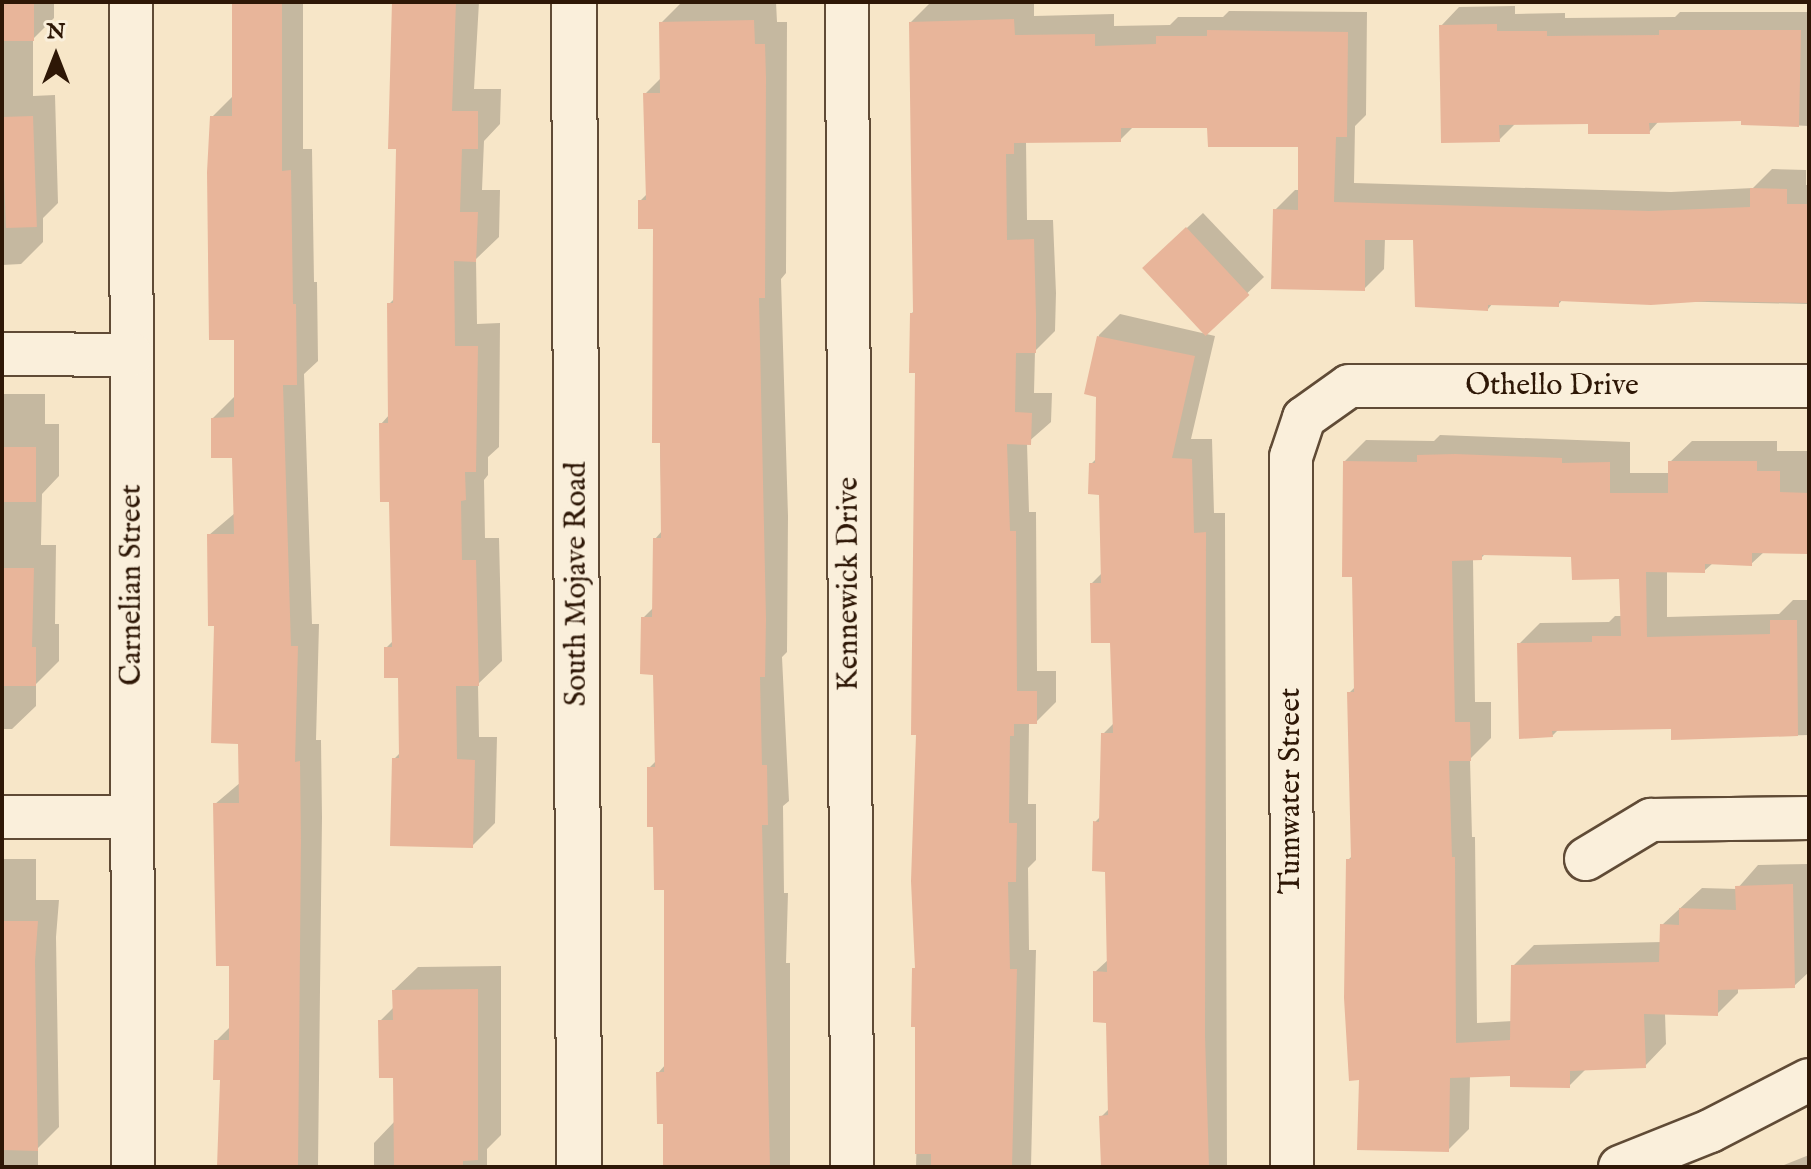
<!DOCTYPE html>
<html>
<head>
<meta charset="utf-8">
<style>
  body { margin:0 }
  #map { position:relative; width:1811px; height:1169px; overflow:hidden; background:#f7e6c8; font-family:"IM FELL English",serif }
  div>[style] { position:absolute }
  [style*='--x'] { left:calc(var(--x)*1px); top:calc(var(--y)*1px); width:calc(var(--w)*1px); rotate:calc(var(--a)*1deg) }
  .shadow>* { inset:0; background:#0003 }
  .building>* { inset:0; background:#e8b59a; transform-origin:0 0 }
  .roads { filter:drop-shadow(2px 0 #604b36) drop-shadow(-2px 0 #604b36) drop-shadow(0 2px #604b36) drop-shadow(0 -2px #604b36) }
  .street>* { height:42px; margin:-21px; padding:0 21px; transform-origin:21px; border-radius:21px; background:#faefdb }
  .secondary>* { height:44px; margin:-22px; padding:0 22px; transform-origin:22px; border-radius:22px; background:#faefdb }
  span { translate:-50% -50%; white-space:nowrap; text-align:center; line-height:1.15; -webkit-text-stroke:6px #faefdb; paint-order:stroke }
  .street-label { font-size:30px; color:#2e1706 }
  .frame { position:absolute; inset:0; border:4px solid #2e1706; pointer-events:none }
  .north { position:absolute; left:16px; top:16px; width:80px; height:80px; -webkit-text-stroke:6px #faefdb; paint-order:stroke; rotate:0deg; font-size:22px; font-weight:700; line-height:32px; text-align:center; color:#2e1706 }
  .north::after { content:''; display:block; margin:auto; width:28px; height:36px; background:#2e1706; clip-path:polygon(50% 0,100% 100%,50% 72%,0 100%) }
</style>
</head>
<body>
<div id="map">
  <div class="shadow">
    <div style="clip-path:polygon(2px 2px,54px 2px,54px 18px,33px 39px,33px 96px,55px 95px,58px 203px,43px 218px,43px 242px,21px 264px,2px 265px)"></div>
    <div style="clip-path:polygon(234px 2px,303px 2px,303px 149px,312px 149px,314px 282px,317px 282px,318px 361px,304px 374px,312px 624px,319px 624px,316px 740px,321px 740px,322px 817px,318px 1167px,219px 1167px,222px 1078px,216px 1041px,231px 1026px,231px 964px,215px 804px,241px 782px,240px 742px,216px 624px,209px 535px,235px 513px,234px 456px,213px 418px,235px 396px,236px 338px,212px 117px,234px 95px)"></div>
    <div style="clip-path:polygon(393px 2px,479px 2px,474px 89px,501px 89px,500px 124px,484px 141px,482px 190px,500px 190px,499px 237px,476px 259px,477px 324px,500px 323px,499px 447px,488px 457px,488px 475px,484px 480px,485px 538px,499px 538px,502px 661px,478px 684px,479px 737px,497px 737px,495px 823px,472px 846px,394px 759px,401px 752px,400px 676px,386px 648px,394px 640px,391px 500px,381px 424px,390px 414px,389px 304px,395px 298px,398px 147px)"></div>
    <div style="clip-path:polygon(682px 2px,776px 2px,777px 22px,787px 22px,786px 273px,781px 279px,788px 516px,787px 652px,782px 657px,789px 801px,783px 806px,784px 893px,788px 893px,786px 963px,790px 963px,790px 1167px,665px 1167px,665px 1122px,658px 1073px,666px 1064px,666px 888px,649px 768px,657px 760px,655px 673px,643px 618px,654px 607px,655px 539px,662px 531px,655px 227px,640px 201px,648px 193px,645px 94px,662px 77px,661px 23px)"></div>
    <div style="clip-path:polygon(931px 2px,1034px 2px,1034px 16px,1114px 14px,1114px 26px,1170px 25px,1178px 17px,1223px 17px,1229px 11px,1367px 12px,1366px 115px,1355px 126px,1354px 183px,1671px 192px,1753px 188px,1772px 169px,1806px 170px,1806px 185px,1809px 185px,1809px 304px,1563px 299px,1558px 305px,1493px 303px,1488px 309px,1415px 238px,1385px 238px,1384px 269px,1364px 289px,1275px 210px,1295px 190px,1300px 190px,1300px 145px,1209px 126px,1134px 126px,1120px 140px,1026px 141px,1027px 220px,1053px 220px,1056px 293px,1055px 331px,1035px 351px,1034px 393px,1052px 393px,1051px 422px,1027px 443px,1029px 512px,1036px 512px,1037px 671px,1056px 671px,1056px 702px,1036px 722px,1029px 722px,1028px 804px,1036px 804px,1036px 860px,1028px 868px,1029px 950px,1036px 950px,1031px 1167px,916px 1167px,918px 1094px,914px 969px,917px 965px,917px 371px,912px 313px,915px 310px,911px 22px)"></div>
    <div style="clip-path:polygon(1515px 6px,1515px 14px,1565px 13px,1565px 18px,1675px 17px,1680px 12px,1809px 12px,1809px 126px,1743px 123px,1743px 119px,1659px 121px,1649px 132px,1590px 122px,1516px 123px,1499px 140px,1441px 26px,1459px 7px)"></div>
    <div style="clip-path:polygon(1203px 213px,1264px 277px,1207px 332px,1161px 252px)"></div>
    <div style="clip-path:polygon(1120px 314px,1215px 336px,1191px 439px,1212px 439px,1214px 513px,1225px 513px,1227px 1167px,1103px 1167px,1102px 1116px,1110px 1108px,1108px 1021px,1095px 972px,1109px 959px,1107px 870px,1095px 822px,1102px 815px,1103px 734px,1115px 722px,1112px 641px,1092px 583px,1102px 573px,1101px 493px,1091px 464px,1097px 458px,1098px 395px,1086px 393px,1099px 335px)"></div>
    <div style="clip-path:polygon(2px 394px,45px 394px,45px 424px,59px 424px,59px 476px,42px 494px,41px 545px,56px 545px,55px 624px,59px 624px,59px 661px,36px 684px,36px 706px,12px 729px,2px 729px)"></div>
    <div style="clip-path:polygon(1440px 435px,1630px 442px,1630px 473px,1670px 473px,1670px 462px,1692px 441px,1777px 441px,1777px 451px,1809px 451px,1809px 552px,1764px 552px,1751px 564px,1713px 563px,1704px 571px,1667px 570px,1667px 617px,1779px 614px,1793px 600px,1809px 600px,1809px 735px,1673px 738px,1673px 727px,1559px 729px,1552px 736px,1519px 644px,1540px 623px,1609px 622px,1615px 616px,1622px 616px,1621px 577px,1573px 555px,1486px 553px,1481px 558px,1473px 559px,1475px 702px,1491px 702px,1491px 738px,1470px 759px,1472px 837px,1475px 837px,1477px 1023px,1513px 1021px,1513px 966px,1534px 945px,1662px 942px,1662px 925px,1702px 888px,1737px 889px,1758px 865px,1809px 864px,1809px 972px,1794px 986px,1738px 987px,1738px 993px,1717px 1014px,1665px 1013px,1666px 1044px,1645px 1066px,1587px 1068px,1569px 1086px,1512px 1074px,1470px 1075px,1469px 1129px,1448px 1150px,1361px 1078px,1348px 860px,1353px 855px,1349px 693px,1356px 686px,1354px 575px,1345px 461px,1366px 440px,1434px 441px)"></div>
    <div style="clip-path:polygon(2px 859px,36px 859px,36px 900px,59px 900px,56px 937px,59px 1127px,38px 1148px,38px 1167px,2px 1167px)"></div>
    <div style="clip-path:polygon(501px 966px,501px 1135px,487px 1149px,487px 1167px,374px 1167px,374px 1143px,395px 1121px,395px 1076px,380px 1021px,395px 1006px,394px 990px,418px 967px)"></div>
    <div style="clip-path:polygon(1809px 1155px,1809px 1167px,1779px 1167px)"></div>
  </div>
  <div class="building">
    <div style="left:2px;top:2px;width:32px;height:39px"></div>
    <div style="clip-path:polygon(232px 2px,282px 2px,282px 171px,291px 170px,293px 304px,296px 304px,297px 385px,283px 385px,291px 646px,298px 646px,295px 762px,300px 761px,301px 841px,298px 1167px,217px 1167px,220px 1080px,213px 1080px,214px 1040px,229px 1040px,229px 966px,216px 966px,213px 803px,239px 803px,238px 744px,211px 743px,214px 626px,208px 626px,207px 534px,234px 534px,232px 458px,211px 458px,211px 418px,234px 417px,234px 340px,209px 340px,207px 172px,210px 116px,232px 116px)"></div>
    <div style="clip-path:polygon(392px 2px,456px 2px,452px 111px,478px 111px,478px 149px,462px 149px,460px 212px,478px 212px,476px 262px,454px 261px,455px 346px,478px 346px,476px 472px,465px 472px,466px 500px,461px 501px,462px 560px,476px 560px,479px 686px,456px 686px,457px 759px,475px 760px,473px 848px,390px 846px,392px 758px,399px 758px,398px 678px,384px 678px,384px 647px,392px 647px,389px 502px,380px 502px,379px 423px,388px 423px,387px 303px,393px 303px,396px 149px,388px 149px)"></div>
    <div style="clip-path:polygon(1014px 19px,1015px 35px,1095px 34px,1095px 46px,1156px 44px,1156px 36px,1207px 36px,1207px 30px,1348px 32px,1347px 137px,1336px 137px,1334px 202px,1650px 211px,1750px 207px,1750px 188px,1787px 189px,1787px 204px,1809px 204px,1809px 303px,1710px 301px,1651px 305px,1559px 301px,1559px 307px,1488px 305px,1488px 311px,1415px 307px,1413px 240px,1365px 240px,1365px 291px,1271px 289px,1273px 209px,1298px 210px,1298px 147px,1208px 147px,1207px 128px,1121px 128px,1121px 142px,1014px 143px,1014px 154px,1006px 154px,1007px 240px,1034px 239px,1036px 314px,1036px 353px,1016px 353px,1015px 412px,1032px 413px,1031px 445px,1007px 444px,1010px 531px,1016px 531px,1017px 691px,1037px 691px,1037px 724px,1014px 724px,1014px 736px,1010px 736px,1009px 823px,1017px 823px,1016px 882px,1008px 882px,1010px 969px,1017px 969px,1012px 1167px,931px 1167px,931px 1154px,915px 1154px,915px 1027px,911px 1027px,912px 968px,915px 968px,911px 881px,916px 735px,911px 735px,915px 373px,909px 373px,910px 313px,913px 313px,909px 22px)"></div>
    <div style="clip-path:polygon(754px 20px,755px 44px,765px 44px,766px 78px,765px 298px,759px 298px,766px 619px,765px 677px,760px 677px,762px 765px,767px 765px,768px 825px,762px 825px,770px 1167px,663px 1167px,663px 1124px,657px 1124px,656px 1072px,664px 1072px,664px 890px,654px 890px,653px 827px,647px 827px,647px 767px,655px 767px,653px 675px,640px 674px,641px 617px,652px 617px,653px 538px,661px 538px,660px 443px,652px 443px,653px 229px,638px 229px,638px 200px,646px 200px,643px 93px,660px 93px,659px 22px)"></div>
    <div style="clip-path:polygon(1497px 24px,1497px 31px,1547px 31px,1547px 36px,1659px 35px,1659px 30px,1801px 30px,1799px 127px,1741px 125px,1741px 121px,1649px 123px,1650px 134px,1588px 134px,1588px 124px,1499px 125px,1500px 142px,1441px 143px,1439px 25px)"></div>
    <div style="left:33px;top:116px;width:111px;height:31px;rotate:88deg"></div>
    <div style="left:1186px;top:227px;width:93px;height:60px;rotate:47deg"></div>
    <div style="clip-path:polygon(1097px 336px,1195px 356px,1172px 458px,1192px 459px,1194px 533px,1206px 532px,1205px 1036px,1209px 1167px,1101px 1167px,1099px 1116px,1108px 1115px,1106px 1023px,1093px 1022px,1093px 971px,1107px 972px,1105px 872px,1092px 871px,1093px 821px,1099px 822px,1101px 733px,1113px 733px,1110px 643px,1091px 643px,1090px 583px,1101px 583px,1099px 495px,1088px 494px,1089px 463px,1095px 463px,1096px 397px,1084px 394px)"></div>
    <div style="left:2px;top:447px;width:34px;height:55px"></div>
    <div style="clip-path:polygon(1455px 454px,1562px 458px,1562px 463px,1610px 462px,1610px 493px,1668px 493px,1668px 461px,1757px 461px,1757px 471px,1780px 471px,1780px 492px,1809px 493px,1809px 554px,1752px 553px,1752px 566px,1705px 564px,1705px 573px,1646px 572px,1647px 637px,1770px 634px,1770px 620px,1797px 620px,1798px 736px,1671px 740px,1671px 729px,1552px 731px,1553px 737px,1519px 739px,1517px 643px,1592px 642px,1592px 636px,1621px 636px,1619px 579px,1572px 580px,1571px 557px,1482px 555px,1482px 560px,1452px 561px,1455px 722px,1470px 722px,1471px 761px,1449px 761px,1452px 857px,1455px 857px,1456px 1043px,1510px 1040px,1511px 965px,1659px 962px,1660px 924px,1679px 925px,1679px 908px,1736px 910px,1735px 886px,1793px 884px,1795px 988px,1718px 990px,1718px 1016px,1644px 1014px,1646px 1068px,1570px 1071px,1570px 1088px,1510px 1087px,1510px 1076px,1450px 1078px,1449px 1152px,1357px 1150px,1359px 1080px,1349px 1081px,1344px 998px,1346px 859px,1351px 859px,1347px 692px,1354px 692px,1352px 577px,1342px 577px,1343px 461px,1417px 462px,1417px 455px)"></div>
    <div style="clip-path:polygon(2px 568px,34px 568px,32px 647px,36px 647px,36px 686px,2px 686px)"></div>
    <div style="clip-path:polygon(2px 921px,38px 921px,35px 961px,38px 1151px,2px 1150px)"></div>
    <div style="clip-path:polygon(478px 989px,478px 1160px,463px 1161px,463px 1167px,394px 1167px,393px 1078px,379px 1078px,378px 1020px,393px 1020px,392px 990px)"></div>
  </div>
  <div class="roads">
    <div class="street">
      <div style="--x:131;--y:2;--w:1165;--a:89.9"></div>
      <div style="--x:847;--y:2;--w:1165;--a:89.75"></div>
      <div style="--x:2;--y:354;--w:130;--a:0.4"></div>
      <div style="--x:2;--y:817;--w:130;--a:0"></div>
      <div style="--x:1586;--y:859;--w:76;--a:-31"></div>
      <div style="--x:1651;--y:820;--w:158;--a:-0.7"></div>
      <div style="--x:1292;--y:1167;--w:710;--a:-90.08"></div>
      <div style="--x:1291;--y:457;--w:41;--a:-71.6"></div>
      <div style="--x:1304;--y:418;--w:55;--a:-35.4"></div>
      <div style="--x:1349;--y:386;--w:460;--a:0"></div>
      <div style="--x:1620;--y:1167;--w:97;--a:-21.8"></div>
      <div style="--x:1710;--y:1131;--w:111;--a:-27.3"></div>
    </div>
    <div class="secondary">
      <div style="--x:574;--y:2;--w:1165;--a:89.75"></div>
    </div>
  </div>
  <div class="street-label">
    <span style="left:1552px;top:386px">Othello Drive</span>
    <span style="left:577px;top:584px;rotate:-90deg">South Mojave Road</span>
    <span style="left:849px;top:584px;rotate:-90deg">Kennewick Drive</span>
    <span style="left:132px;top:585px;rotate:-90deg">Carnelian Street</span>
    <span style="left:1291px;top:791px;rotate:-90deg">Tumwater Street</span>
  </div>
  <div class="frame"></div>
  <div class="north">N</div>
</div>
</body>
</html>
